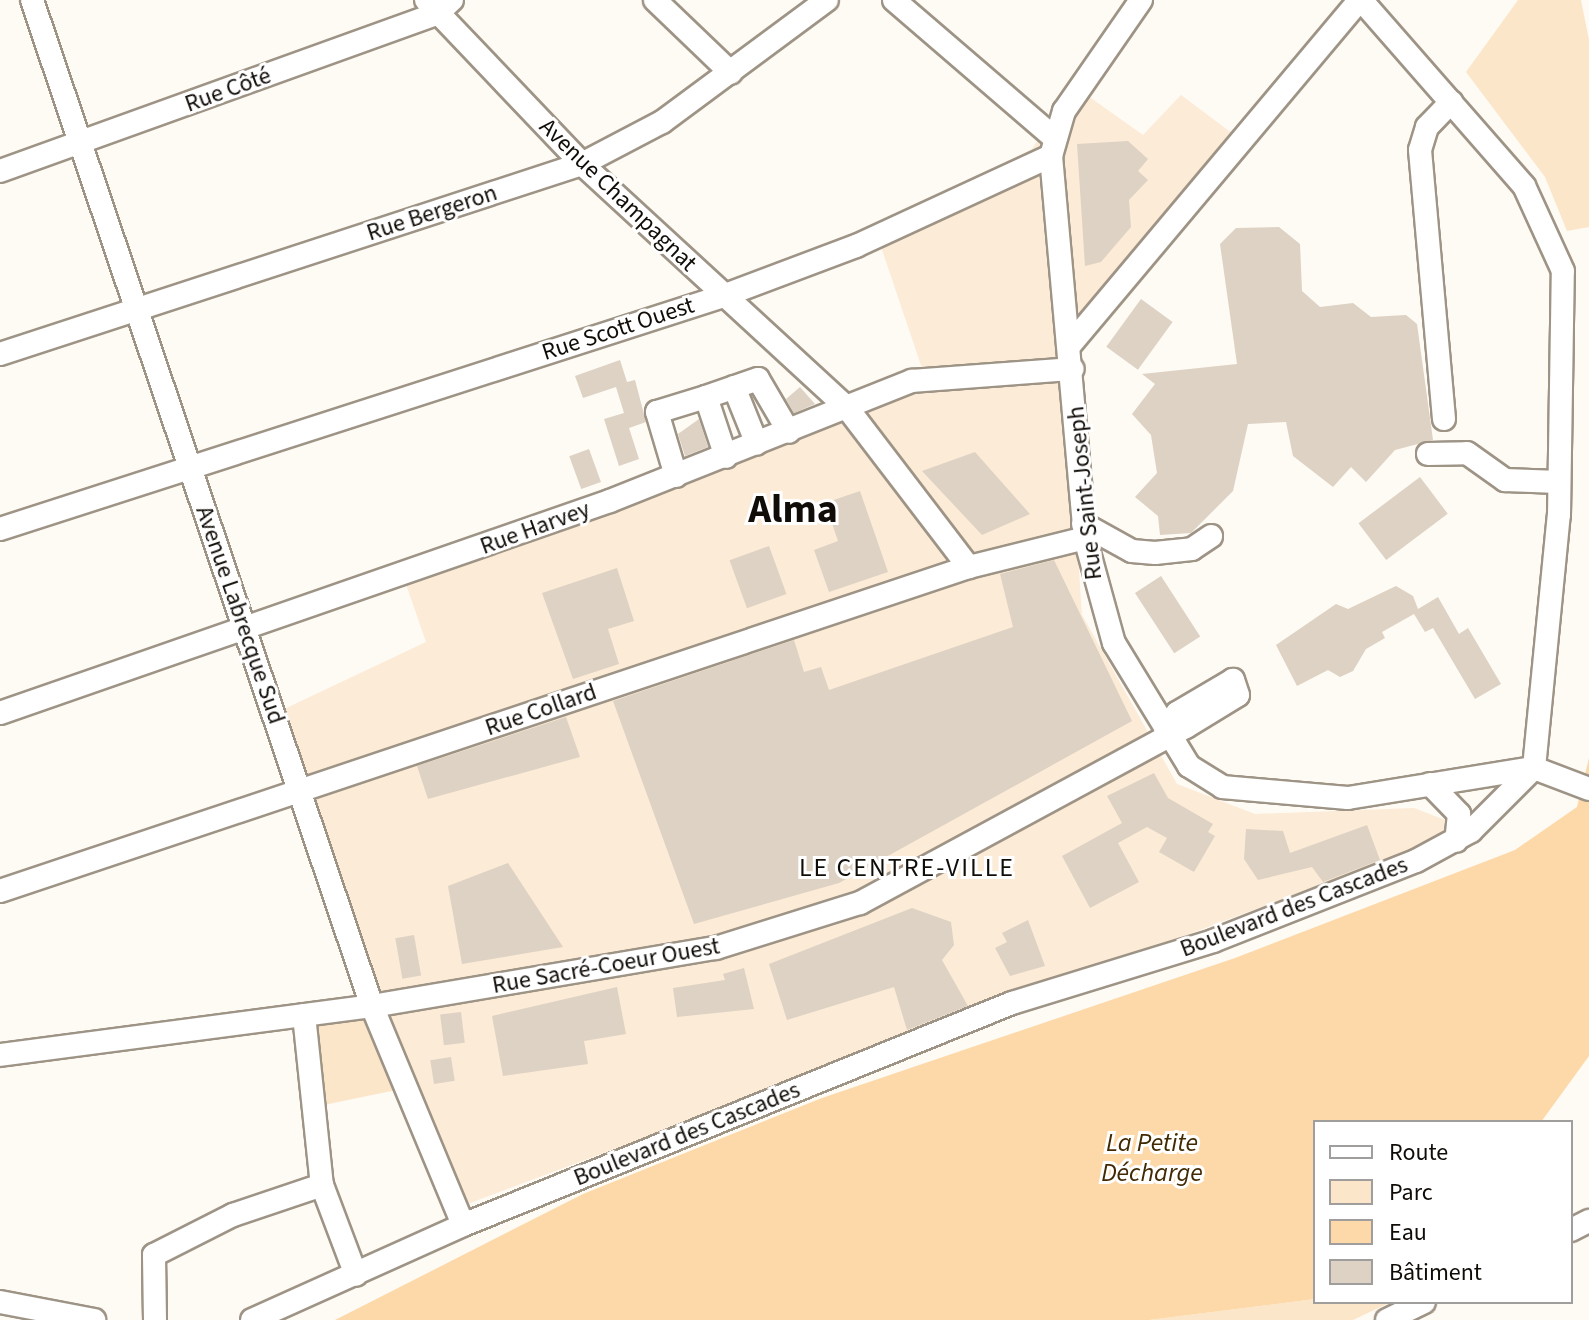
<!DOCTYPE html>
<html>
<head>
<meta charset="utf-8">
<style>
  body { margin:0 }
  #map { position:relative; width:1589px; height:1320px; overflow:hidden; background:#fefaf4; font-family:"Source Sans 3",sans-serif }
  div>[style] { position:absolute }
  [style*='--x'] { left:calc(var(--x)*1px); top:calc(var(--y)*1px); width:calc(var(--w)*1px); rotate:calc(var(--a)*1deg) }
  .built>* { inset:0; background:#fcebd6 }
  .green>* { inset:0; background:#fce6c9 }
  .water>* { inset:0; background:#fdd9a9 }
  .building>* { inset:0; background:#ddd2c3; transform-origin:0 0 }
  .roads { filter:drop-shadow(2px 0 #9e9486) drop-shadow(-2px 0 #9e9486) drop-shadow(0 2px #9e9486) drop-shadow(0 -2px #9e9486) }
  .minor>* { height:22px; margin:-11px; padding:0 11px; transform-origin:11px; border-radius:11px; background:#fff }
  span { translate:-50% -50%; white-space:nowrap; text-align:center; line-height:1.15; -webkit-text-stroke:6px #fff; paint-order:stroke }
  .street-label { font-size:24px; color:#100c08 }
  .neighbourhood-label { font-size:26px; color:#100c08; letter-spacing:2px }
  .water-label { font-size:26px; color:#412902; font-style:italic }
  .town-label { font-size:40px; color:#100c08; font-weight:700 }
  .legend { position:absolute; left:1313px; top:1120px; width:260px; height:184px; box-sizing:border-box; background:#fff; border:2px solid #9f9e9c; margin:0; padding:10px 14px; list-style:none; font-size:24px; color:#100c08 }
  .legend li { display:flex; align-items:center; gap:16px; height:40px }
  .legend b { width:40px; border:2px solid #9f9e9c }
</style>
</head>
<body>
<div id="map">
  <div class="built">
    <div style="clip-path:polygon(1074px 86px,1143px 135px,1181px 95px,1237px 137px,1063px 337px,1082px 615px,1177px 784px,1255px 814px,1414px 808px,1445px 820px,1443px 839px,462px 1206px,364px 1002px,263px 719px,426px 642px,406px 584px,927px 383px,875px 229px,1032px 149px)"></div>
  </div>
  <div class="green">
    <div style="clip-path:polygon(1518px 0,1581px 0,1589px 40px,1589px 227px,1567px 231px,1545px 177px,1466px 72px)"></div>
    <div style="clip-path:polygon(372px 1006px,406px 1088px,314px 1107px,304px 1015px)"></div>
    <div style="clip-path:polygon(1315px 1299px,1391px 1302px,1353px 1320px,1149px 1320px)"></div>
  </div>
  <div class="water">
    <div style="clip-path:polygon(1589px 758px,1589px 1056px,1541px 1122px,1315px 1122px,1315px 1299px,1149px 1320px,335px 1320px,583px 1194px,822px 1098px,1235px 958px,1515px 850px,1577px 807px)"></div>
  </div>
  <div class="building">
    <div style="clip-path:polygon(1128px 141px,1148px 159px,1138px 171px,1148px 180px,1129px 200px,1131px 227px,1101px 262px,1085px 266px,1077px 144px)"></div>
    <div style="clip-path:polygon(1279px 227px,1300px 244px,1302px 291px,1320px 307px,1353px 303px,1371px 317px,1406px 315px,1417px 324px,1433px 440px,1395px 450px,1366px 482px,1351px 467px,1333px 487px,1293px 456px,1286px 422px,1248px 424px,1233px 491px,1191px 533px,1160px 535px,1158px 516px,1135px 497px,1157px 473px,1151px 435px,1132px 414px,1155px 384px,1142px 374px,1237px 364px,1220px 244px,1236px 228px)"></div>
    <div style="left:1141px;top:299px;width:39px;height:59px;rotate:36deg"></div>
    <div style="clip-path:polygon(620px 360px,627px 382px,635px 380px,646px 422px,629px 428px,639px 459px,619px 466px,604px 419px,624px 413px,616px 387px,583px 398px,575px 376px)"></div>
    <div style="clip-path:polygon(800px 387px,815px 404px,794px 413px,786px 399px)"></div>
    <div style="clip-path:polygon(699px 419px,708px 447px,685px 456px,678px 434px)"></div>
    <div style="left:589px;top:449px;width:35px;height:21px;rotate:70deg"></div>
    <div style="clip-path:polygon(975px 452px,1030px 514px,982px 535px,922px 471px)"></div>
    <div style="left:1420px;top:477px;width:46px;height:77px;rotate:53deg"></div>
    <div style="clip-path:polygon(860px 491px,888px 572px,829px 592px,814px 550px,838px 541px,825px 503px)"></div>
    <div style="left:769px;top:546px;width:51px;height:42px;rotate:70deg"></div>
    <div style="clip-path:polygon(1054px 560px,1132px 721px,839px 883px,694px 924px,613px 701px,794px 640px,804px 672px,821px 667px,829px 690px,1013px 627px,1000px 574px)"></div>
    <div style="clip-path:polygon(617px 568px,634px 621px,608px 629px,619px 664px,573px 679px,542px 593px)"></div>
    <div style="left:1161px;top:576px;width:72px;height:31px;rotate:57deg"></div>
    <div style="clip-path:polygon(1396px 586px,1413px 596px,1418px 609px,1438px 597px,1459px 634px,1468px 628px,1501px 684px,1475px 699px,1433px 628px,1425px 632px,1414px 614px,1382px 632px,1385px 638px,1366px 649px,1353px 671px,1340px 677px,1328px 670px,1297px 686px,1276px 645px,1336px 604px,1348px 609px)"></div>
    <div style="clip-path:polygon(566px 717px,580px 757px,428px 799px,417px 766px)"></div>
    <div style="clip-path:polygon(1154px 773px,1168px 798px,1213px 824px,1208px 832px,1215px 836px,1194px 872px,1159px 852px,1167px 838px,1147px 827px,1118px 843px,1139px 882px,1090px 908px,1062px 856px,1122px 823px,1107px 796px)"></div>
    <div style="clip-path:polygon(1367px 825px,1380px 860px,1323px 882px,1312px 867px,1258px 880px,1244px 859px,1246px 829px,1283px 831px,1290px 853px)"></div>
    <div style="clip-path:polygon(508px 863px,563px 947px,462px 964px,448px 886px)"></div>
    <div style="clip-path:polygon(912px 908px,951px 922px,954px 945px,942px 960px,968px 1006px,907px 1030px,894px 987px,787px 1020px,769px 964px)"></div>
    <div style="clip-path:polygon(1028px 920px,1045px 966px,1010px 976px,995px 948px,1007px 942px,1002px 933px)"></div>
    <div style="left:414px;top:935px;width:41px;height:19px;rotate:80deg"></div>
    <div style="clip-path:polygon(744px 968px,754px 1009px,677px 1017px,673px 988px,725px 980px,723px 974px)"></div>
    <div style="clip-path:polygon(617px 987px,626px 1034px,584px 1041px,588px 1064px,503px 1076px,492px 1016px)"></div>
    <div style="left:461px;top:1012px;width:31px;height:21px;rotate:83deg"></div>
    <div style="left:451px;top:1057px;width:24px;height:21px;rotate:81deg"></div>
  </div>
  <div class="roads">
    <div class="minor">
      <div style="--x:32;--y:0;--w:1062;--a:71.33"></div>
      <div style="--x:372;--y:1006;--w:237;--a:67.4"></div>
      <div style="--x:426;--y:0;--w:226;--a:46.4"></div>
      <div style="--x:582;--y:164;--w:362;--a:42.6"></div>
      <div style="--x:848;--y:409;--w:199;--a:52.6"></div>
      <div style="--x:655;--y:0;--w:105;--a:43.8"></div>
      <div style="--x:894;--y:0;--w:208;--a:40.7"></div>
      <div style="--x:1141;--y:0;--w:135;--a:124.7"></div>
      <div style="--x:1064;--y:111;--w:47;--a:106.1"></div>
      <div style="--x:1051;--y:156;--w:384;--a:84.9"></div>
      <div style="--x:1085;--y:538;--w:109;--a:74.6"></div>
      <div style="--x:1114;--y:643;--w:144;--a:58.6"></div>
      <div style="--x:1189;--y:766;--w:39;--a:32"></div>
      <div style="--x:1222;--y:787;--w:126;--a:5"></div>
      <div style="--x:1348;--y:798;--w:188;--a:-9.2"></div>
      <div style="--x:1534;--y:768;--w:59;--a:20.9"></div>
      <div style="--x:0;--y:171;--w:466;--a:-19.8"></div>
      <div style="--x:438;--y:13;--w:19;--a:-43"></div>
      <div style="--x:1070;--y:345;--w:450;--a:-50"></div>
      <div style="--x:0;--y:354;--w:612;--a:-18.08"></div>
      <div style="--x:582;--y:164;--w:90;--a:-27.7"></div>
      <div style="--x:662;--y:122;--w:205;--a:-36.5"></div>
      <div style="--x:734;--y:387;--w:61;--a:68"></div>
      <div style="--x:706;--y:397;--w:55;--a:-19.1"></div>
      <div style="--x:758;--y:379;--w:61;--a:59.7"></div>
      <div style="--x:1444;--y:419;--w:270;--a:-95.1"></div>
      <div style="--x:1420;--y:150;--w:24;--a:-73"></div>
      <div style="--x:1427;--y:127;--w:35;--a:-46"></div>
      <div style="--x:1428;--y:454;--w:39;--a:-1"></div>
      <div style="--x:1467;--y:453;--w:47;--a:35.4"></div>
      <div style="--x:1505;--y:480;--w:54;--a:2.1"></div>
      <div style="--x:676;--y:476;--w:67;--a:-106.5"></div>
      <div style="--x:657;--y:412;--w:51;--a:-17"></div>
      <div style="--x:706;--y:397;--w:63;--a:71.6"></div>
      <div style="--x:1083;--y:524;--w:56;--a:28.9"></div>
      <div style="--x:1132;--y:551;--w:23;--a:5"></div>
      <div style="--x:1155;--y:553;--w:37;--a:-6"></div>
      <div style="--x:1192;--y:549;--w:23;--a:-34"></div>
      <div style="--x:0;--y:529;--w:760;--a:-17.86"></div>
      <div style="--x:723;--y:296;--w:142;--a:-20.6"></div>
      <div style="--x:856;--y:246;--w:215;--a:-24.8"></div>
      <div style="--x:0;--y:713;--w:646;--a:-19.16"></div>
      <div style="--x:610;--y:501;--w:325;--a:-21.7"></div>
      <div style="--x:912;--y:381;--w:161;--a:-4.3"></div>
      <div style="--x:1430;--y:784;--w:42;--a:46"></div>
      <div style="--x:1459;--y:814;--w:27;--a:96"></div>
      <div style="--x:0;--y:891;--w:1022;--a:-18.49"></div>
      <div style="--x:969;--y:567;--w:120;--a:-14"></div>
      <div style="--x:304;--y:1015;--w:171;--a:84"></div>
      <div style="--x:322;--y:1185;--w:96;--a:69.3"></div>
      <div style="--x:0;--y:1055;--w:375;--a:-7.5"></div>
      <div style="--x:372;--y:1006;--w:349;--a:-9.6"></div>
      <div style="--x:716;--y:948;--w:151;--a:-17.4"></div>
      <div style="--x:860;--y:903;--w:370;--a:-28.4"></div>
      <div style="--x:1186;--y:727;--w:61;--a:-31.6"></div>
      <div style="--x:1238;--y:695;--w:16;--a:-108"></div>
      <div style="--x:1233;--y:680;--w:65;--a:149.5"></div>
      <div style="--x:1177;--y:713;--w:22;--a:122"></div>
      <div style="--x:1571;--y:1230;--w:20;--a:-27"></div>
      <div style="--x:0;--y:1302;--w:96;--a:10.8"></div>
      <div style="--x:155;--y:1320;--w:65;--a:-90.9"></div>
      <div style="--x:154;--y:1255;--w:89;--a:-26.9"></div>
      <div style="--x:233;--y:1215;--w:94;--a:-18.6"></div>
      <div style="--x:252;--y:1320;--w:231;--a:-24.2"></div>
      <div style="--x:463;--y:1225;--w:592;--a:-22.02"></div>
      <div style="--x:1012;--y:1003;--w:210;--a:-17.1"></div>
      <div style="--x:1213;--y:941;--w:218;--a:-21.5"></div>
      <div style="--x:1416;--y:861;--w:63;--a:-28.6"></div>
      <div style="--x:1471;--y:831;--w:89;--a:-45"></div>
      <div style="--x:1534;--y:768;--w:254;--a:-84.4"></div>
      <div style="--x:1559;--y:515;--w:244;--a:-89.1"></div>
      <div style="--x:1563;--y:271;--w:94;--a:-114.6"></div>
      <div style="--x:1524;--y:186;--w:247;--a:-131.2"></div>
      <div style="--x:1387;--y:1320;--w:41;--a:-25.9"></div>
    </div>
  </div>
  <div class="street-label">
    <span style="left:228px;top:90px;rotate:-20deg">Rue Côté</span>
    <span style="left:618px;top:195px;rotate:44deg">Avenue Champagnat</span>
    <span style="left:432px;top:213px;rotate:-18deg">Rue Bergeron</span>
    <span style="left:618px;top:329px;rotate:-18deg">Rue Scott Ouest</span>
    <span style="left:1085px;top:493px;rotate:-96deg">Rue Saint-Joseph</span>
    <span style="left:535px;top:528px;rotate:-20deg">Rue Harvey</span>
    <span style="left:240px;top:615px;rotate:71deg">Avenue Labrecque Sud</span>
    <span style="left:541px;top:710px;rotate:-19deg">Rue Collard</span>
    <span style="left:1294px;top:907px;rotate:-21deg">Boulevard des Cascades</span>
    <span style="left:606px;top:966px;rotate:-10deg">Rue Sacré-Coeur Ouest</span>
    <span style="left:687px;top:1134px;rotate:-22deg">Boulevard des Cascades</span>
  </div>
  <div class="neighbourhood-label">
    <span style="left:907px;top:868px">LE CENTRE-VILLE</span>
  </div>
  <div class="water-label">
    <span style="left:1152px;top:1158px">La Petite<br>Décharge</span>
  </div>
  <div class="town-label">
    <span style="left:793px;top:510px">Alma</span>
  </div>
  <ul class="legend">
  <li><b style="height:10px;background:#fff"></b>Route</li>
  <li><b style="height:22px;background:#fce6c9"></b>Parc</li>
  <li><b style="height:22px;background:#fdd9a9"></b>Eau</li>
  <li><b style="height:22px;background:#ddd2c3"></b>Bâtiment</li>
  </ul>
</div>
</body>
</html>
